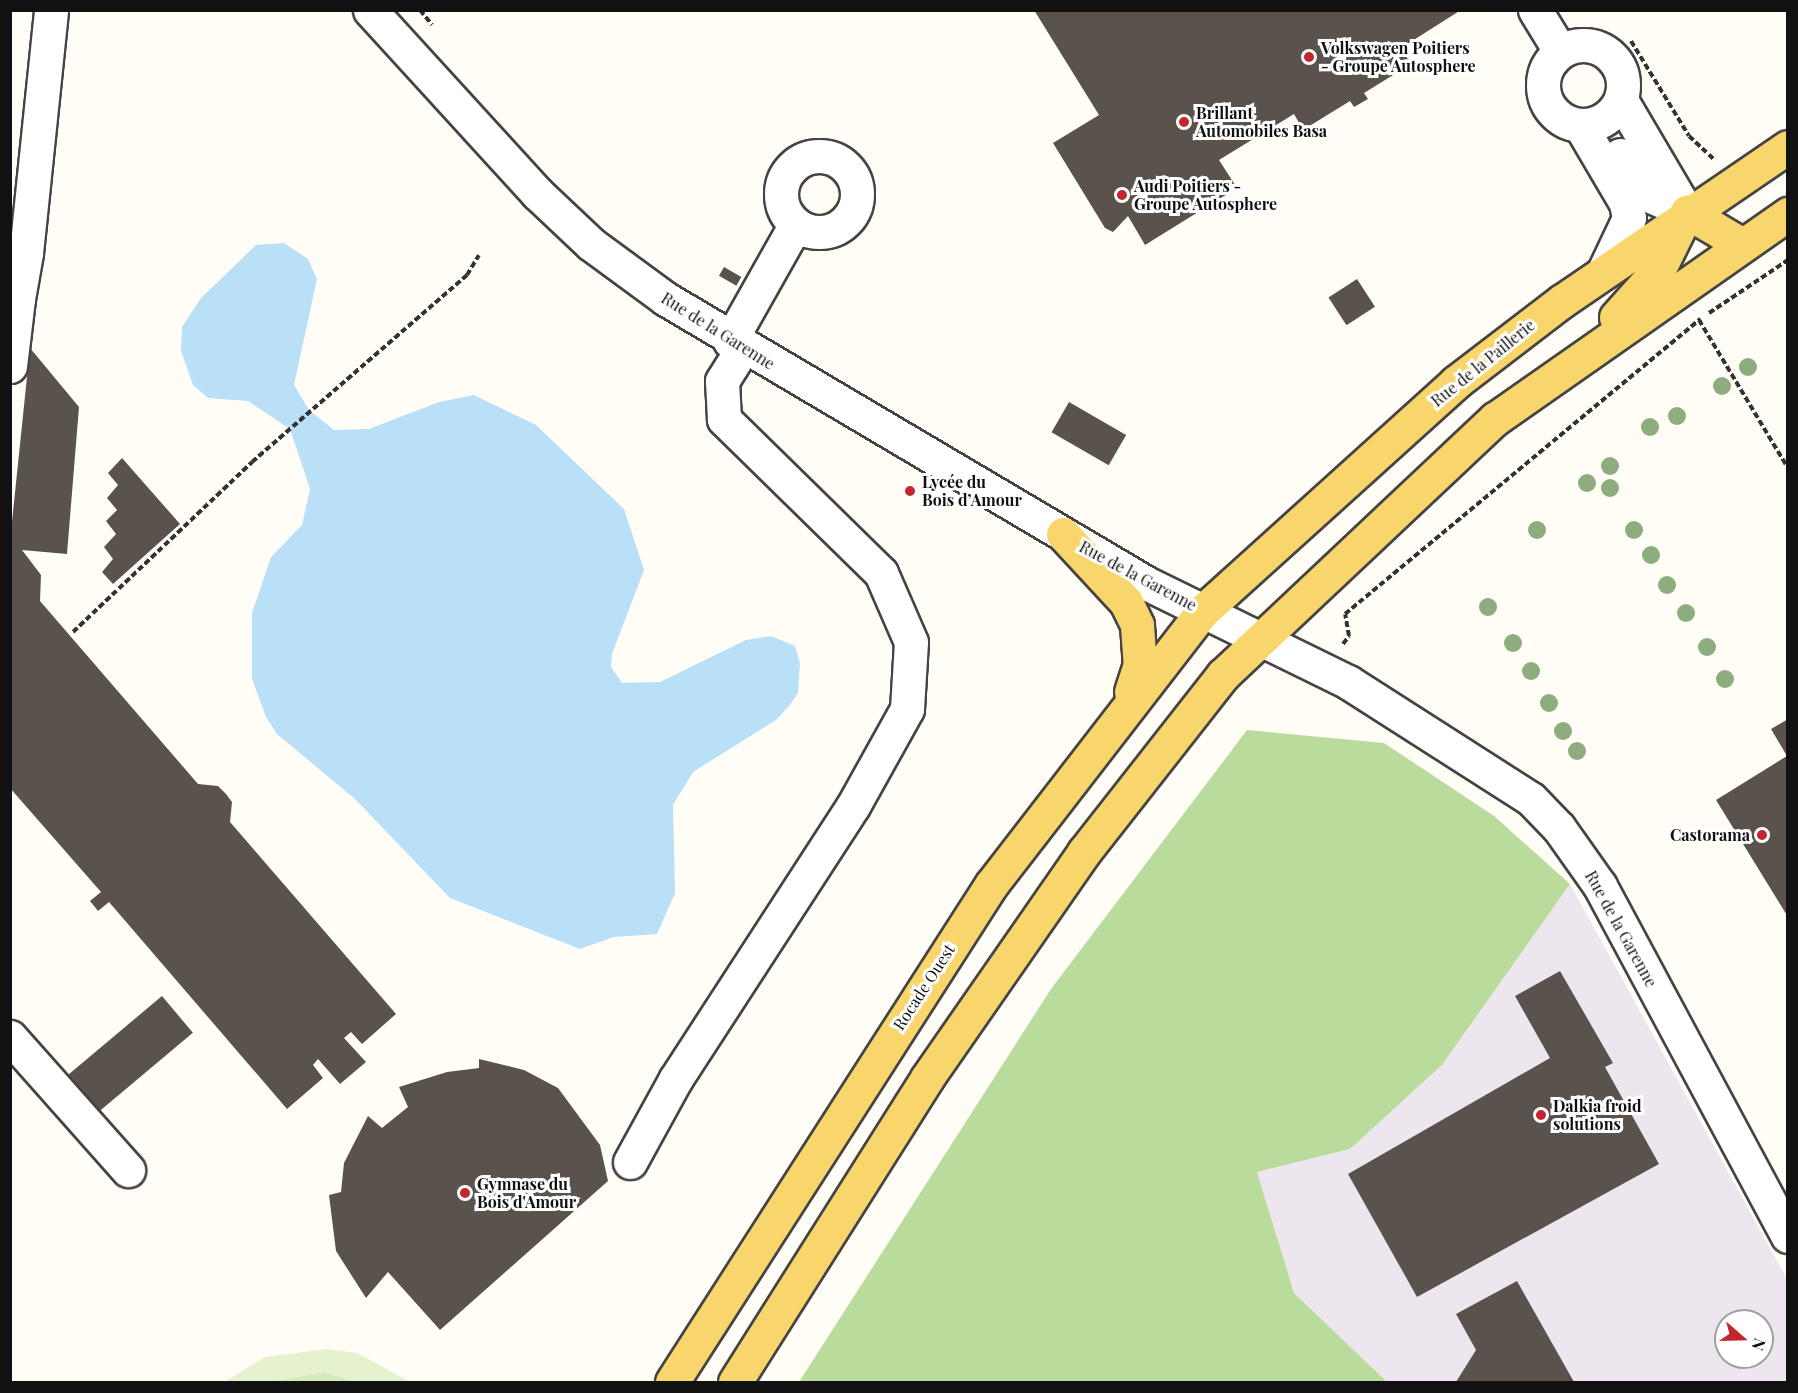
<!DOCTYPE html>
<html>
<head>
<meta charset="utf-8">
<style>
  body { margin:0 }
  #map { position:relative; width:1798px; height:1393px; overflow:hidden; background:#fffdf5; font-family:"Playfair Display",serif }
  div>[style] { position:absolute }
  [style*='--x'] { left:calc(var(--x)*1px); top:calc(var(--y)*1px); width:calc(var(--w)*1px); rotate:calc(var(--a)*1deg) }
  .industrial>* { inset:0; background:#eee6ef }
  .green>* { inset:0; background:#d5ebbd }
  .forest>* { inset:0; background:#b9dc9c }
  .pitch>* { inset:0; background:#e6f2cf }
  .water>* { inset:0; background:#b9e0f7 }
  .building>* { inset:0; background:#5a524d; transform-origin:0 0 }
  .path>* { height:4px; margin-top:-2px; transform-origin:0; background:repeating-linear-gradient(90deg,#333 0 6px,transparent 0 9px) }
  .roads { filter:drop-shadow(2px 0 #444) drop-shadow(-2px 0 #444) drop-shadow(0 2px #444) drop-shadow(0 -2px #444) }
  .minor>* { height:33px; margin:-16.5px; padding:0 16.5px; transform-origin:16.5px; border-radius:16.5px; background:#fff }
  .minor>.ring { margin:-16.5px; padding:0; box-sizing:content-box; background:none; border:33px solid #fff; border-radius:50% }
  .major>* { height:33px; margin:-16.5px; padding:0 16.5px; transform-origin:16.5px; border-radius:16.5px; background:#f9d66b }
  .trees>* { width:18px; height:18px; margin:-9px; border-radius:50%; background:#8dad7f }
  .dots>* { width:16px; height:16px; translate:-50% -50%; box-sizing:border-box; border:3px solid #fff; border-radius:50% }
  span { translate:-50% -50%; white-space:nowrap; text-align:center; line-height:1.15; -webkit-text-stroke:6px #fff; paint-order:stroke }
  .poi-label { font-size:16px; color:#111; font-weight:700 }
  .left { translate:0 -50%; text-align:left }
  .right { translate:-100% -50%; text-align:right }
  .street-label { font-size:16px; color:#111 }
  .frame { position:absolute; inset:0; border:12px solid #111; pointer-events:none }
  .north { position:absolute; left:1714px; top:1309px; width:60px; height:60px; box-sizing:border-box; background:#fff; border:2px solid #a0a0a0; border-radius:50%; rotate:110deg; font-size:16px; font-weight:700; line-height:24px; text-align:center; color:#111 }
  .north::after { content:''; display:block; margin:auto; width:21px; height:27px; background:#c4262e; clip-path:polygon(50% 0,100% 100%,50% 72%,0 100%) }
</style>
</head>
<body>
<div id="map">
  <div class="industrial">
    <div style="clip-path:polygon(evenodd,1570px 884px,1787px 1279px,1787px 1382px,1387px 1382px,1294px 1293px,1257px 1172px,1350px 1149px,1442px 1065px,1570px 884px,1726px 1321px,1762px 1321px,1762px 1357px,1726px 1357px,1726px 1321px)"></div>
  </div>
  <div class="green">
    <div style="clip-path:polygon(325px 1372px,357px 1382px,271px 1382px,288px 1377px)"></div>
  </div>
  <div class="forest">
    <div style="clip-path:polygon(1247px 730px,1384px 743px,1494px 816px,1570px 884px,1442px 1065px,1350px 1149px,1257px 1172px,1294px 1293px,1387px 1382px,799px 1382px,1051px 989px)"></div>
  </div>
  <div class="pitch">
    <div style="clip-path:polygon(327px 1349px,357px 1353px,411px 1382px,357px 1382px,325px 1372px,271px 1382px,224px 1382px,265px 1357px)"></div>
  </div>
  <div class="water">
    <div style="clip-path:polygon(284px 243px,308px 259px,317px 279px,294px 385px,309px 410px,334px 430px,369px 429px,439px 402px,474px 395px,536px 425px,624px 509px,644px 570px,612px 654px,611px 667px,622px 683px,660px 682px,746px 640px,771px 636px,795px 646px,800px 663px,798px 693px,789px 706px,776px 720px,693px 772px,673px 805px,675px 893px,657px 934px,614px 937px,580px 949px,450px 898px,355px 799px,277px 734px,266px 717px,252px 679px,252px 613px,271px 557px,302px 525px,310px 489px,290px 429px,248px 401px,208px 398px,193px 385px,181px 351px,182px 327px,201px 298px,256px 245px)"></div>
  </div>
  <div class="building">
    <div style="clip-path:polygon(1034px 10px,1461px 10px,1401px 48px,1411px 64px,1364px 93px,1368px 99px,1354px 107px,1350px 101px,1303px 130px,1294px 114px,1219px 160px,1237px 188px,1145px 245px,1128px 216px,1113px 232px,1105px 228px,1053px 143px,1099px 115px)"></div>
    <div style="left:724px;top:267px;width:20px;height:10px;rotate:30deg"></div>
    <div style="left:1357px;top:279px;width:33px;height:34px;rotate:57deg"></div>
    <div style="clip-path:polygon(30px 348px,79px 407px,67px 554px,22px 550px,41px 575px,40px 601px,198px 784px,218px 786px,226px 794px,232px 802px,230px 822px,396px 1014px,362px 1044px,351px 1032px,344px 1038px,366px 1062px,340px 1084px,318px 1059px,313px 1065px,323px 1078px,287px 1109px,109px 902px,98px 911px,90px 901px,101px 892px,10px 788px,10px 541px)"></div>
    <div style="left:1069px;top:402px;width:66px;height:35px;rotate:30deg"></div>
    <div style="clip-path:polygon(122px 458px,180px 524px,113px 584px,102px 572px,113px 559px,104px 547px,116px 534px,106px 521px,117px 510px,107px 498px,118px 485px,108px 473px)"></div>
    <div style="clip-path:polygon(1788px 719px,1788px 917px,1716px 800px,1787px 756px,1771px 729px)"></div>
    <div style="clip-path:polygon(1560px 971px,1613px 1063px,1605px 1067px,1659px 1164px,1417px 1297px,1348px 1174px,1550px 1058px,1515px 996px)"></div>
    <div style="left:162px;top:996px;width:48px;height:122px;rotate:50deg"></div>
    <div style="clip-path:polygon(479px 1059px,524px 1070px,558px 1088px,600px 1145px,608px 1181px,440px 1330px,388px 1272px,366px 1298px,336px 1251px,329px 1195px,341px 1192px,344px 1163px,368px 1116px,382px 1128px,408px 1107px,399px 1087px,447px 1072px,479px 1068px)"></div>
    <div style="clip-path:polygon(1517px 1281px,1574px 1382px,1456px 1382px,1476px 1350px,1456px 1314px)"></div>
  </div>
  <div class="path">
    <div style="--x:420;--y:10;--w:19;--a:51"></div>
    <div style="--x:1631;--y:41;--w:111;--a:58.6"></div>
    <div style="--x:1689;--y:136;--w:34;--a:43"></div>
    <div style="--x:1709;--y:313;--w:95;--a:-33.9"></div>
    <div style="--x:1699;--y:320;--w:173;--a:59"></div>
    <div style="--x:73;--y:632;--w:247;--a:-43.5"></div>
    <div style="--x:252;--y:462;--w:285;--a:-41"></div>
    <div style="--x:467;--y:275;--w:23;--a:-59"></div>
    <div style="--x:1343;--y:644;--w:10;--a:-53"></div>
    <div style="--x:1349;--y:636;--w:22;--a:-100"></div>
    <div style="--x:1345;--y:614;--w:462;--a:-39.7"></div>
  </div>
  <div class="roads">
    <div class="minor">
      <div style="--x:370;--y:10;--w:248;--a:47.6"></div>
      <div style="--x:537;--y:193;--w:74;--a:43.4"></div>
      <div style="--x:591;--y:244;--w:93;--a:36.3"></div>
      <div style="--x:666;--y:299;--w:558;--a:30.61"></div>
      <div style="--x:1146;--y:583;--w:225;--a:26.1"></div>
      <div style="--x:1348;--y:682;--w:217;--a:32.6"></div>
      <div style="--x:1531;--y:799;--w:40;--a:46"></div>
      <div style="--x:1559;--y:828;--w:71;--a:54.7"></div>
      <div style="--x:1600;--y:886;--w:397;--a:61.8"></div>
      <div style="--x:1535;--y:10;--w:48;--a:58.6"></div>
      <div class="ring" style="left:1543px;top:45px;width:47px;height:47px"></div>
      <div style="--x:1621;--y:100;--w:130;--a:59.5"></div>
      <div style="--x:1580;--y:125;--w:91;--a:59.5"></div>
      <div style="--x:1626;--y:203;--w:15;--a:79"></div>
      <div style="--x:1629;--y:218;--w:59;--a:115.3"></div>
      <div style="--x:1620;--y:155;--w:49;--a:55"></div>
      <div style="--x:1648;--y:195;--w:43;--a:23.6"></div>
      <div class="ring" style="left:781px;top:156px;width:43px;height:43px"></div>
      <div style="--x:10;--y:311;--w:14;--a:-56"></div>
      <div style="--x:18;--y:299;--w:47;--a:-80.1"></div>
      <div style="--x:26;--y:253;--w:244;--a:-84.1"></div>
      <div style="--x:730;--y:341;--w:134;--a:-60.6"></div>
      <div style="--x:10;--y:366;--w:67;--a:-83.2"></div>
      <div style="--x:10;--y:1037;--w:178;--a:48.4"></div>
      <div style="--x:630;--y:1162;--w:94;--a:-61.2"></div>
      <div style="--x:675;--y:1080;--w:327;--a:-57"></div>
      <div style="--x:853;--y:806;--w:111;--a:-60.9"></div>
      <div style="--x:907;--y:709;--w:67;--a:-86.6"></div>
      <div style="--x:911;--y:642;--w:75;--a:-113.5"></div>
      <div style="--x:881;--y:573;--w:220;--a:-135.6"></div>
      <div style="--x:724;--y:419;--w:38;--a:-93"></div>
      <div style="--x:722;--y:381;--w:39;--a:-58"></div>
    </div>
    <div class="major">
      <div style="--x:1616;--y:317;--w:64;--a:-48.1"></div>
      <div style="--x:1659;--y:269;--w:64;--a:-63.8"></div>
      <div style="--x:1687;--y:212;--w:63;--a:30.7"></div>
      <div style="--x:1063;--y:534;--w:93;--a:47.2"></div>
      <div style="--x:1126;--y:602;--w:25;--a:64"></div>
      <div style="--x:1137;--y:625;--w:39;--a:86"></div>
      <div style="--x:1140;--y:664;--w:29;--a:108"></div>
      <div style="--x:672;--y:1382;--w:591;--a:-57.31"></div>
      <div style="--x:991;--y:885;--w:346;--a:-52.3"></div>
      <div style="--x:1203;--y:611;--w:341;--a:-42.1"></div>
      <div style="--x:1456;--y:382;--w:133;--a:-37.4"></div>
      <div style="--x:1562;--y:301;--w:273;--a:-34.3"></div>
      <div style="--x:735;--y:1382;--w:360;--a:-57.7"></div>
      <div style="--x:927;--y:1078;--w:275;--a:-55.2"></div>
      <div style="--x:1084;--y:852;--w:225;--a:-51.9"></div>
      <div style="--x:1223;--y:675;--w:374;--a:-43.3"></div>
      <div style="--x:1495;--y:419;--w:358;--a:-35"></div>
    </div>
  </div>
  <div class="trees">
    <div style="left:1748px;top:367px"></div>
    <div style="left:1722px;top:386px"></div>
    <div style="left:1677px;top:416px"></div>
    <div style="left:1650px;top:427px"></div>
    <div style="left:1610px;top:466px"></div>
    <div style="left:1587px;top:483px"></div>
    <div style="left:1610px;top:488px"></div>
    <div style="left:1537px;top:530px"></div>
    <div style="left:1634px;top:530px"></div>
    <div style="left:1651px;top:555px"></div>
    <div style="left:1667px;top:585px"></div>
    <div style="left:1488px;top:607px"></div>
    <div style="left:1686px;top:613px"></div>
    <div style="left:1513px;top:643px"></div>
    <div style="left:1707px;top:647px"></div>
    <div style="left:1531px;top:671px"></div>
    <div style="left:1725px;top:679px"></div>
    <div style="left:1549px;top:703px"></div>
    <div style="left:1563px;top:731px"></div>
    <div style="left:1577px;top:751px"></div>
  </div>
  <div class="dots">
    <div style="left:1309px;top:57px;background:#c4262e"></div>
    <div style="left:1184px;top:122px;background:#c4262e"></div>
    <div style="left:1122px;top:195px;background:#c4262e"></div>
    <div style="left:910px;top:491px;background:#c4262e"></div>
    <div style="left:1762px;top:835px;background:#c4262e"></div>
    <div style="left:1541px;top:1115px;background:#c4262e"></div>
    <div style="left:465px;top:1193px;background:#c4262e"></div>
  </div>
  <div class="poi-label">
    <span class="left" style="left:1321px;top:57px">Volkswagen Poitiers<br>- Groupe Autosphere</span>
    <span class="left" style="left:1196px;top:122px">Brillant<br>Automobiles Basa</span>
    <span class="left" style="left:1134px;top:195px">Audi Poitiers -<br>Groupe Autosphere</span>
    <span class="left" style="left:922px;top:491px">Lycée du<br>Bois d’Amour</span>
    <span class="right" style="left:1750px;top:835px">Castorama</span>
    <span class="left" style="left:1553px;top:1115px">Dalkia froid<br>solutions</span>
    <span class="left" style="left:477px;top:1193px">Gymnase du<br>Bois d'Amour</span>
  </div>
  <div class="street-label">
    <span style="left:718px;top:331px;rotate:32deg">Rue de la Garenne</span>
    <span style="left:1483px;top:363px;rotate:-39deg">Rue de la Paillerie</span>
    <span style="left:1138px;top:576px;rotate:28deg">Rue de la Garenne</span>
    <span style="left:1621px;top:929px;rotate:61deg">Rue de la Garenne</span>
    <span style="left:924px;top:987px;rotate:-57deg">Rocade Ouest</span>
  </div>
  <div class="frame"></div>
  <div class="north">N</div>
</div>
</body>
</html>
